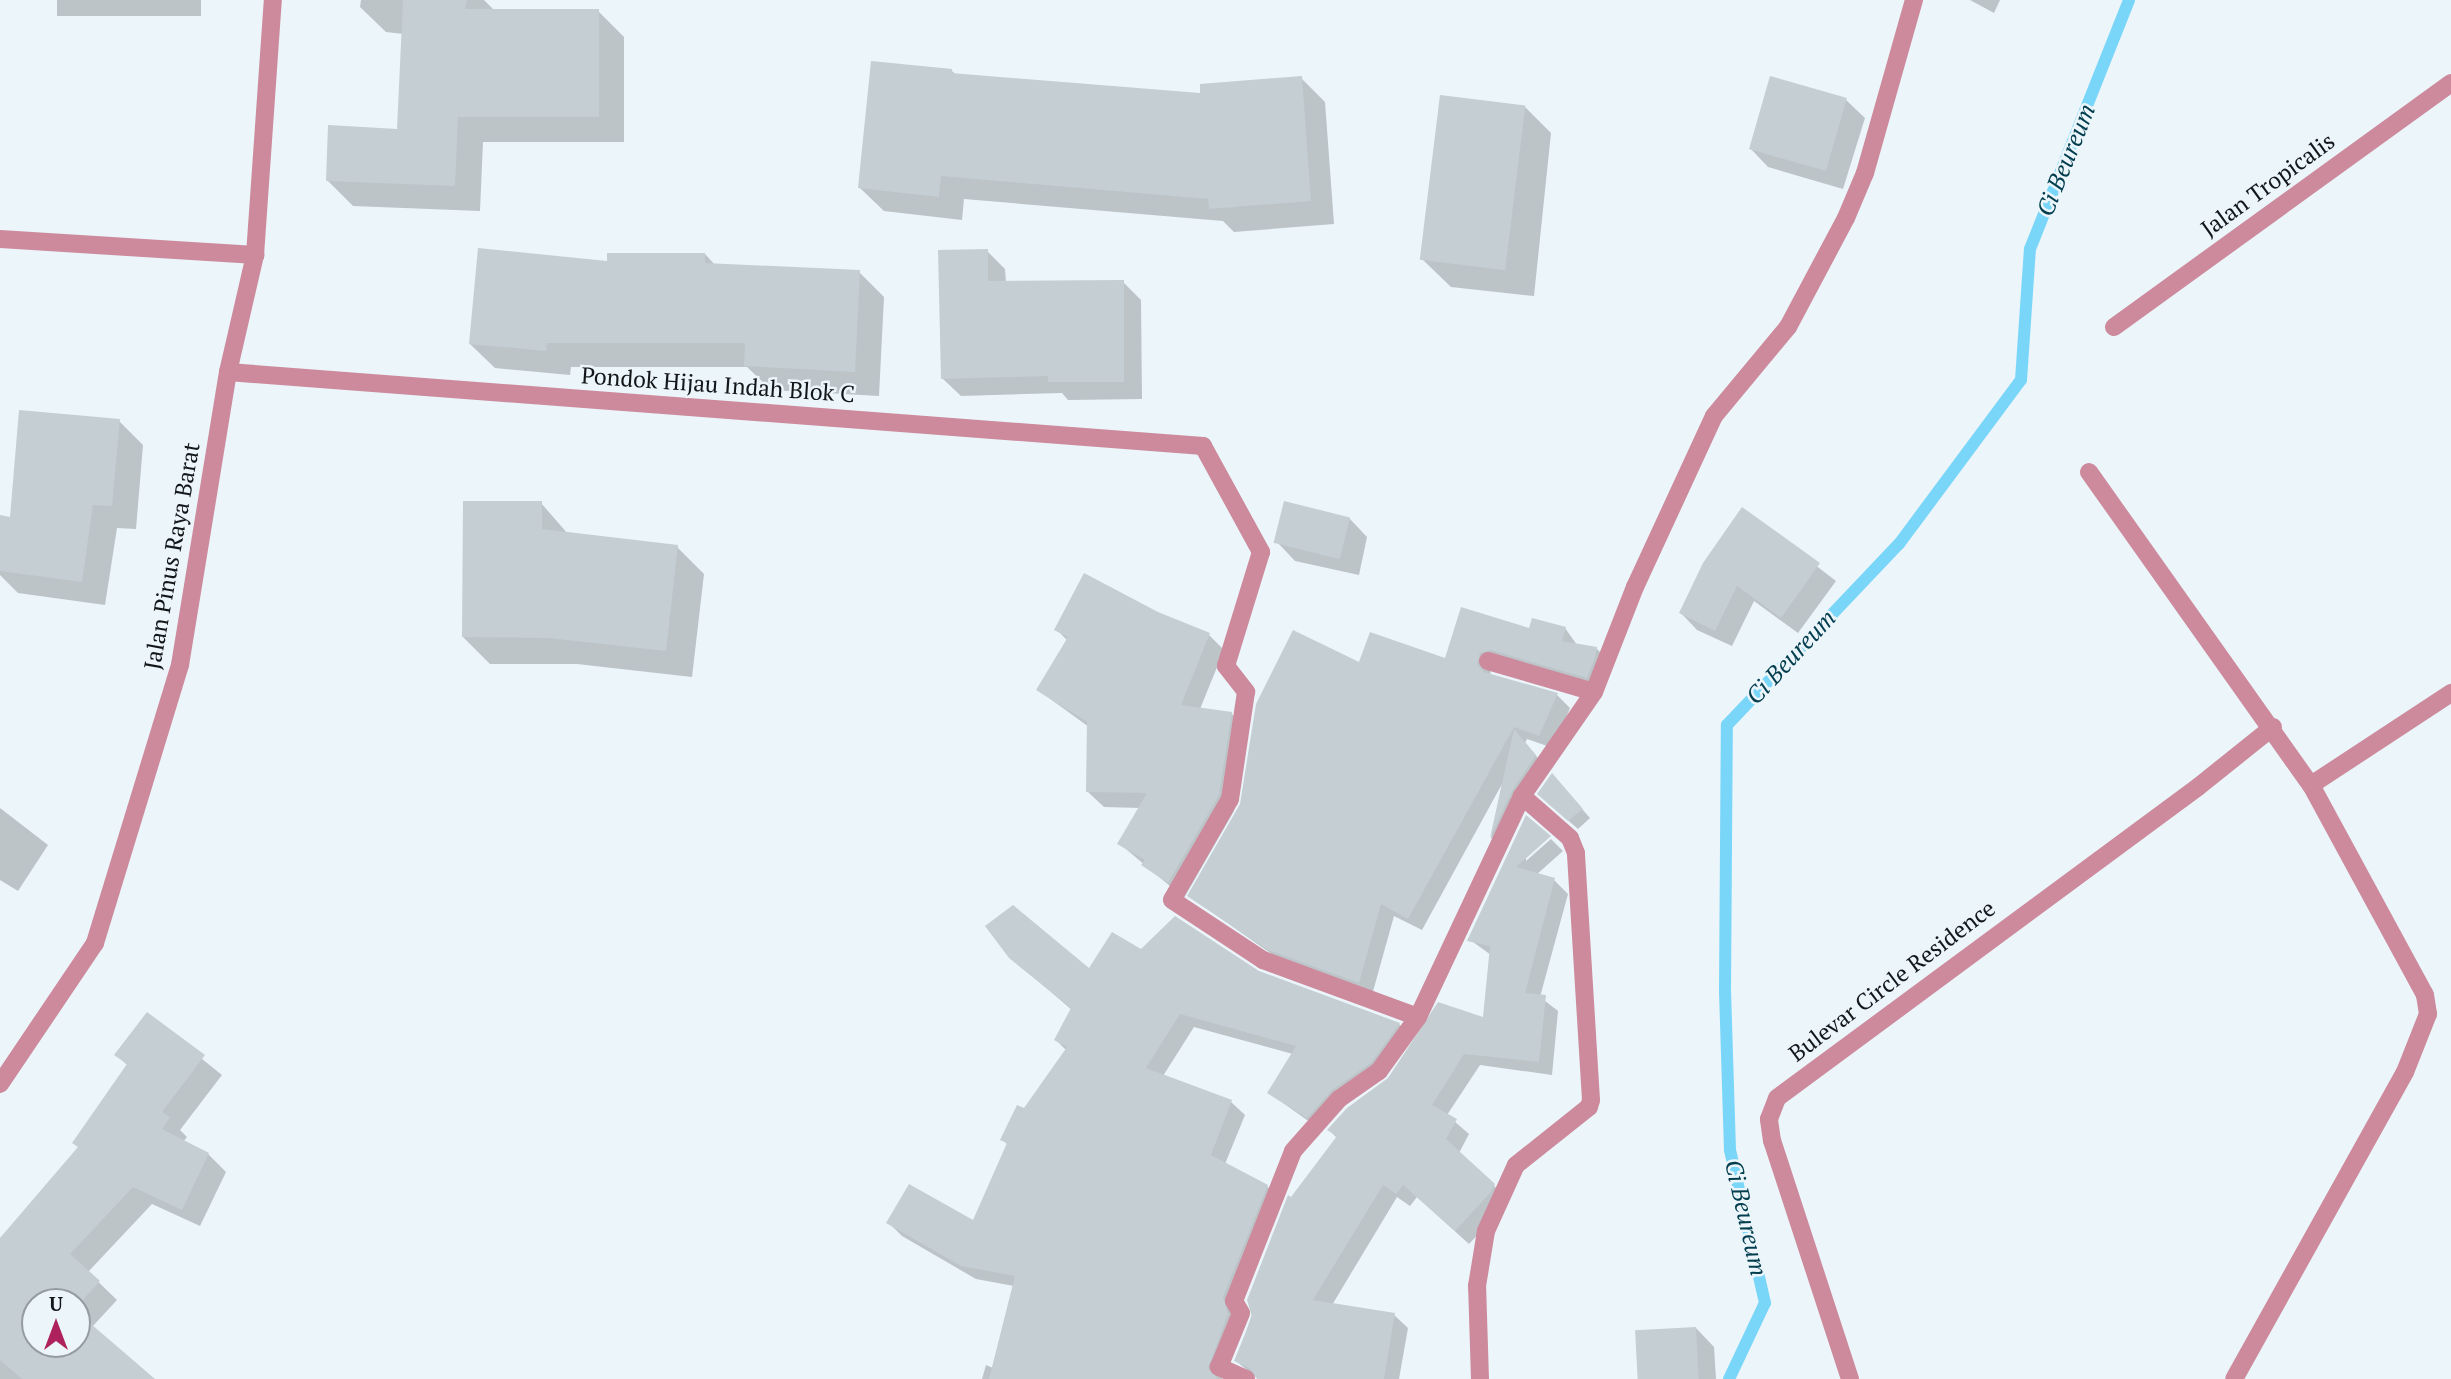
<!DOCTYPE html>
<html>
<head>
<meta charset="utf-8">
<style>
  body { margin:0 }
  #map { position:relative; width:2451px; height:1379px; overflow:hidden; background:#ebf5fa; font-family:"PT Serif",serif }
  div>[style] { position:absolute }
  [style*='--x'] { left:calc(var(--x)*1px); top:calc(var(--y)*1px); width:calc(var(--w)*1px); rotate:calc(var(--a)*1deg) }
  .shadow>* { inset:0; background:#0003; transform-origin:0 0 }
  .stream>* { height:12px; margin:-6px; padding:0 6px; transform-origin:6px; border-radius:6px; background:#79d6f9 }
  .building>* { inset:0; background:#c4ced3; transform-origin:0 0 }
  .minor>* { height:18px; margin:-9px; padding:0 9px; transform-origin:9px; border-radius:9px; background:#cc8a9c }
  span { translate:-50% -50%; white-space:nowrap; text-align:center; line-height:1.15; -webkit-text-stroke:5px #ebf5fa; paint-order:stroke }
  .street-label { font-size:23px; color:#131719 }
  .water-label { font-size:24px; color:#023d4e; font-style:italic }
  .north { position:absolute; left:21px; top:1288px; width:70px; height:70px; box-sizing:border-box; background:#ebf5fa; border:2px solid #959ca0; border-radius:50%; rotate:0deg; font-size:19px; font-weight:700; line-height:28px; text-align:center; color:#131719 }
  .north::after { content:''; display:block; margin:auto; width:24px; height:32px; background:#ae215d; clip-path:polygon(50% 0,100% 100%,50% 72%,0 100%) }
</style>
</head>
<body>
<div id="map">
  <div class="shadow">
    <div style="left:57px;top:0;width:144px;height:16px"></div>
    <div style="clip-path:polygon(361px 0,484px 0,495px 11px,598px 11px,624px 37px,624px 142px,483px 142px,480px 211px,353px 206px,327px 180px,399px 130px,404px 34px,386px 32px,360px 7px)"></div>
    <div style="clip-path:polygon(1970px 0,2000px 0,1994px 13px)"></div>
    <div style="clip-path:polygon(951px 70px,956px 75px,1202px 94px,1301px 78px,1325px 102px,1334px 224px,1234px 232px,1223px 221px,964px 199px,962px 220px,884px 211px,860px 188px)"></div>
    <div style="clip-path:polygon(1846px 100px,1865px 118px,1843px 189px,1768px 167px,1750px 148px)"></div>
    <div style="clip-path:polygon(1524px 106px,1551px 133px,1534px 296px,1451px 287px,1423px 260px)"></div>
    <div style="clip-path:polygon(987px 251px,1005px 269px,1006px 283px,1123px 282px,1141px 300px,1142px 399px,1068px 400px,1062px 393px,961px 396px,942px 378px)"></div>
    <div style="clip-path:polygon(705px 254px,716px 266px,859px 272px,884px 297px,879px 396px,771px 390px,747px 367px,571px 367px,570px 375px,495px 368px,470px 344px,608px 263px)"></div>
    <div style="clip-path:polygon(119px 421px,143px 445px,136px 529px,117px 528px,105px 605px,18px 593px,0 575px,0 529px)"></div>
    <div style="clip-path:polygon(541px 503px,568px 534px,677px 547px,704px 574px,692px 677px,577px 664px,490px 664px,463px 637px)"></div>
    <div style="clip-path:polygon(1742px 509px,1836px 581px,1798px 633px,1754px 601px,1732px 646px,1697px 630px,1681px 613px)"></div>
    <div style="clip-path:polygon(1349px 518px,1367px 537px,1359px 575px,1295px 561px,1277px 542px)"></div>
    <div style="clip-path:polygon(1157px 614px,1209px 635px,1224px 650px,1200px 709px,1231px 713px,1246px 729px,1234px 811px,1184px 898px,1120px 844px,1141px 808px,1104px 807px,1088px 792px,1089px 727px,1038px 690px,1068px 641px,1056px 629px)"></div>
    <div style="clip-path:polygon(1565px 628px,1577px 645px,1596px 648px,1609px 661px,1600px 690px,1492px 666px,1490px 675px,1557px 695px,1570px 708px,1553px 748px,1527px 739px,1525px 743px,1544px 765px,1499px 845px,1491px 838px,1502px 784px,1422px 930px,1394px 916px,1372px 995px,1283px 962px,1189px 896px,1360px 664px,1446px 660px,1530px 630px)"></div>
    <div style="clip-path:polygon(1560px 784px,1590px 818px,1578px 829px,1548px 803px)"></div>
    <div style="clip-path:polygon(0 808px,48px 845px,18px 891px,0 880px)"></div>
    <div style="clip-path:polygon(1526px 817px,1526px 861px,1551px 839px,1563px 851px,1536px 875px,1554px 880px,1568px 894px,1540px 997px,1558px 1011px,1552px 1075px,1480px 1065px,1447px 1115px,1469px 1134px,1459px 1153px,1508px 1199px,1505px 1206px,1469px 1244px,1417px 1197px,1410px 1206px,1397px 1197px,1332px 1305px,1394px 1315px,1408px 1328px,1399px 1379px,1258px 1379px,1236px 1361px,1292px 1199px,1337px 1138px,1329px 1130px,1485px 1019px,1491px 955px,1469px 939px)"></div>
    <div style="clip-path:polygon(1141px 952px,1258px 972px,1399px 1024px,1412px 1037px,1321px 1130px,1269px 1093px,1293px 1054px,1194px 1027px,1163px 1076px,1231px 1102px,1245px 1115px,1225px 1164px,1267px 1186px,1280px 1200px,1236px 1311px,1241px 1329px,1222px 1379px,982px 1379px,986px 1365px,993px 1368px,1014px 1286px,976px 1279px,902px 1236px,889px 1223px,974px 1223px,1008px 1145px,1002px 1139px,1067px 1051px,1056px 1040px,1072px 1010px,1010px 957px,1090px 971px)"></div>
    <div style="clip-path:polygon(evenodd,147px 1015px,222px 1075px,180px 1130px,187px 1137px,183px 1142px,208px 1154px,226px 1172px,200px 1226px,152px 1204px,88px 1272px,117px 1300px,92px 1327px,152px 1379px,0 1379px,0 1239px,80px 1148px,128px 1066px,117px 1055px,147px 1015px,35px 1302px,77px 1302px,77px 1344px,35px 1344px,35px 1302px)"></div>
    <div style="clip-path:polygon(1696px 1328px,1714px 1347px,1716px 1379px,1640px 1379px)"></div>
  </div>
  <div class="stream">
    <div style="--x:1729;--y:1379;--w:84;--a:-64.7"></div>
    <div style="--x:1765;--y:1303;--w:157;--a:-102.9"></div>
    <div style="--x:1730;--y:1150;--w:160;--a:-91.8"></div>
    <div style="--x:1725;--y:990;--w:265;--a:-89.6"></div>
    <div style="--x:1727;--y:725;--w:250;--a:-46.5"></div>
    <div style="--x:1899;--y:544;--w:204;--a:-53.4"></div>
    <div style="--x:2021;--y:380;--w:131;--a:-86.1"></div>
    <div style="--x:2030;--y:249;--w:268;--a:-68.3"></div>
  </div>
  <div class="building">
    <div style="clip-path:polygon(403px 0,467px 0,465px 9px,599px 9px,599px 117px,458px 117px,455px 186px,326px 181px,328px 125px,397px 129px)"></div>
    <div style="clip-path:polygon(871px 61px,952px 69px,951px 73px,1200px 93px,1200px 84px,1302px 76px,1311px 201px,1209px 209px,1208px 199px,941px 176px,939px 197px,858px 188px)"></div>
    <div style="left:1770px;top:76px;width:80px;height:76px;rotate:16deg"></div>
    <div style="left:1440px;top:95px;width:86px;height:166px;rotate:7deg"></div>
    <div style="clip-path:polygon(478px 248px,607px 261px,607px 253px,705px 253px,705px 263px,860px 270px,855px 372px,744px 366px,745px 343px,547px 343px,546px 351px,469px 344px)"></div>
    <div style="clip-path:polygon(988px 249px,988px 281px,1124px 280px,1124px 382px,1048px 382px,1048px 376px,941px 379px,938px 250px)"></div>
    <div style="clip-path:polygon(19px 410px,120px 419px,112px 506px,93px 505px,82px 582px,0 571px,0 515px,10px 517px)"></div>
    <div style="clip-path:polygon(463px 501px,542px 501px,542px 529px,678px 545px,666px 651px,548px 638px,462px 637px)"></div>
    <div style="left:1284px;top:501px;width:68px;height:43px;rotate:14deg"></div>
    <div style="clip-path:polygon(1742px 507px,1820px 563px,1781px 618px,1737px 586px,1715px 631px,1679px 613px,1703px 563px)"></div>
    <div style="clip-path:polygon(1084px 573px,1158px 612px,1210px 633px,1181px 705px,1232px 712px,1219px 795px,1168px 883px,1141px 865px,1145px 860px,1117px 844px,1147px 793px,1086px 792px,1087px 722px,1036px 690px,1068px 637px,1054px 630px)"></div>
    <div style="clip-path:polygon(1461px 607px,1529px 628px,1532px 618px,1566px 627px,1562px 641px,1597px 647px,1595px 658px,1587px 678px,1491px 650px,1480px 653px,1477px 664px,1484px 672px,1558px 693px,1539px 736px,1514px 727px,1408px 919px,1381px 904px,1359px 983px,1268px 950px,1187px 896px,1240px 804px,1256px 704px,1293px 630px,1359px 662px,1370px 632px,1445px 658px)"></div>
    <div style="clip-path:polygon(1514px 729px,1536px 755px,1512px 791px,1490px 838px)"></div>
    <div style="clip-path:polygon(1552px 773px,1583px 809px,1568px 821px,1537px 794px)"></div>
    <div style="clip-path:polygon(1526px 815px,1551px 836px,1516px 867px,1555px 878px,1525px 993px,1546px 995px,1539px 1062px,1464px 1054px,1432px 1105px,1457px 1119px,1446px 1139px,1495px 1184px,1491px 1192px,1455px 1231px,1403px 1185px,1396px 1194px,1383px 1185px,1313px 1300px,1395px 1313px,1384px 1379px,1257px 1379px,1251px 1369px,1234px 1361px,1252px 1317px,1247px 1300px,1288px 1195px,1291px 1197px,1337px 1136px,1327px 1130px,1347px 1108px,1388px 1078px,1438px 1002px,1483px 1017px,1490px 946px,1467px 941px)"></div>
    <div style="clip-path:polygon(1013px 905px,1089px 968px,1112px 932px,1141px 949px,1175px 916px,1259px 971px,1400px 1023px,1371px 1063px,1332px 1090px,1307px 1118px,1267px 1093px,1296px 1046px,1180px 1014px,1146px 1068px,1232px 1100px,1211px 1155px,1268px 1185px,1223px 1297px,1228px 1314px,1208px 1368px,1218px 1379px,989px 1379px,1015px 1276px,961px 1266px,886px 1223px,909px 1184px,973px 1220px,1007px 1143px,1000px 1140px,1017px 1105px,1024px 1108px,1067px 1047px,1054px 1040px,1071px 1008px,1009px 958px,985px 926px)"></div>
    <div style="clip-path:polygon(147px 1012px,205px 1055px,162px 1112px,170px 1117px,162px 1129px,209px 1153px,182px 1210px,133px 1187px,70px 1254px,100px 1281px,77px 1306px,77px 1302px,35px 1302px,35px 1344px,77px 1344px,77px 1312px,155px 1379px,22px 1379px,0 1360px,0 1238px,78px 1147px,72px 1143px,127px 1064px,114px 1055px)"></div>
    <div style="left:1696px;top:1327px;width:52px;height:61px;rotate:87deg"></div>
  </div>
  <div class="minor">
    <div style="--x:0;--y:239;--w:256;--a:3.6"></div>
    <div style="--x:2114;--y:327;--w:416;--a:-35.9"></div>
    <div style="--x:228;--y:372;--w:978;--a:4.34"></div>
    <div style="--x:1203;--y:446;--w:121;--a:61.3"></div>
    <div style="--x:1261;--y:552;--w:119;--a:107.1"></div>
    <div style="--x:1226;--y:666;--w:33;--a:52"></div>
    <div style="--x:1246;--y:692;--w:108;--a:98.5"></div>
    <div style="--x:1230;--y:799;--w:116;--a:119.9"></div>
    <div style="--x:1172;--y:900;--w:109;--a:33.4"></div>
    <div style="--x:1263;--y:960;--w:165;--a:20.2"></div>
    <div style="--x:2089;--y:472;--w:384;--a:54.7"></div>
    <div style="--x:2311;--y:785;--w:239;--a:61.5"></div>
    <div style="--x:2425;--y:995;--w:19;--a:81"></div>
    <div style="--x:2428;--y:1014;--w:62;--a:111.6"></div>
    <div style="--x:2405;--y:1072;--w:351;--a:119.1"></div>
    <div style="--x:1488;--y:661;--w:110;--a:16.3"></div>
    <div style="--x:2311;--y:785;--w:168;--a:-33.3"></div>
    <div style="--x:0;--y:1084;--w:170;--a:-56"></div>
    <div style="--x:95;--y:943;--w:291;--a:-73"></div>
    <div style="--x:180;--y:665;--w:297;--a:-80.7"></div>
    <div style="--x:228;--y:372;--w:120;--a:-77"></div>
    <div style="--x:255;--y:255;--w:256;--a:-86"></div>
    <div style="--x:1246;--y:1379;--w:30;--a:-156"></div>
    <div style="--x:1219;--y:1367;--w:58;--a:-67.8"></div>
    <div style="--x:1241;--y:1313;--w:14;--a:-120"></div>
    <div style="--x:1234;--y:1301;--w:161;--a:-68.5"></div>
    <div style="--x:1293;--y:1151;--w:69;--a:-48.5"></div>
    <div style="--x:1339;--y:1099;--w:49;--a:-35"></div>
    <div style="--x:1379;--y:1071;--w:67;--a:-54.2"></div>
    <div style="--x:1418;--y:1017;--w:244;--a:-64.8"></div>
    <div style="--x:1522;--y:796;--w:126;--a:-55.3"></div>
    <div style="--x:1594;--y:692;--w:113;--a:-68.7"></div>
    <div style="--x:1635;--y:587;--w:188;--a:-65.2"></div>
    <div style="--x:1714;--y:416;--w:116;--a:-50.3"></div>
    <div style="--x:1788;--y:327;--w:123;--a:-62"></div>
    <div style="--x:1846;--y:218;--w:49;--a:-67.1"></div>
    <div style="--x:1865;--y:173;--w:180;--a:-74.2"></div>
    <div style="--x:1480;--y:1379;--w:93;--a:-91.8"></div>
    <div style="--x:1477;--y:1286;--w:56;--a:-80.7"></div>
    <div style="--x:1486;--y:1231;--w:72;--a:-65.6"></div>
    <div style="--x:1516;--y:1165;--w:93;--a:-38.5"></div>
    <div style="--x:1589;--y:1107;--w:7;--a:-74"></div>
    <div style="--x:1591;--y:1100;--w:247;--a:-93.5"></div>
    <div style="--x:1576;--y:853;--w:16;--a:-112"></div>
    <div style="--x:1570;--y:838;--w:64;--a:-138.8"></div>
    <div style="--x:1850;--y:1379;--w:250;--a:-108.1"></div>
    <div style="--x:1772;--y:1141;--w:22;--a:-98"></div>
    <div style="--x:1769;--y:1119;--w:22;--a:-69"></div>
    <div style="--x:1777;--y:1098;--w:523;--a:-36.45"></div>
    <div style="--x:2198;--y:787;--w:96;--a:-38.7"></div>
  </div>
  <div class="street-label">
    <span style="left:2268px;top:185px;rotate:-36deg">Jalan Tropicalis</span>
    <span style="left:718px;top:385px;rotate:4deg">Pondok Hijau Indah Blok C</span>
    <span style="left:172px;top:556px;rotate:-80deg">Jalan Pinus Raya Barat</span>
    <span style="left:1892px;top:981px;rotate:-37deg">Bulevar Circle Residence</span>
  </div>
  <div class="water-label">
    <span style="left:2066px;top:160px;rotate:-68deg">Ci Beureum</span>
    <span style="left:1791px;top:657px;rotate:-47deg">Ci Beureum</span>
    <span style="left:1746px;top:1218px;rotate:77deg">Ci Beureum</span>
  </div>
  <div class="north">U</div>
</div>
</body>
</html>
